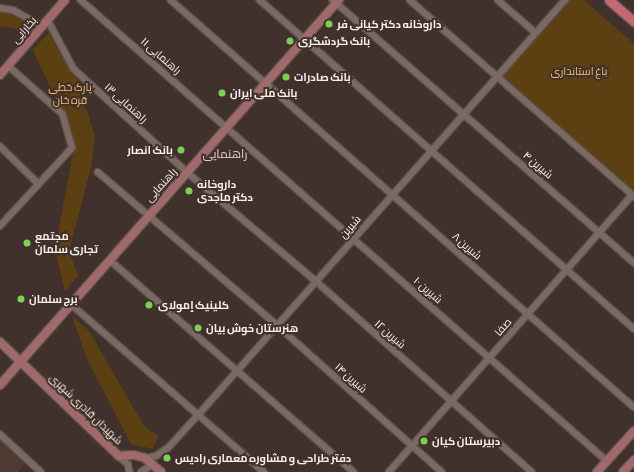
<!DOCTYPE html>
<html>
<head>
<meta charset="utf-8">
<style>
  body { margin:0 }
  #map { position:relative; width:634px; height:472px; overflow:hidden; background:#41312d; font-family:"Asap Condensed",Cairo,sans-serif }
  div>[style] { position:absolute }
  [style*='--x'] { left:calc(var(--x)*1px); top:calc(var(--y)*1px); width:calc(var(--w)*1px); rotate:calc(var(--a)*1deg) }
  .built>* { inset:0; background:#4f3a33 }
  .green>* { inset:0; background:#5c4012 }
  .roads { filter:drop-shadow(1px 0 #5e504d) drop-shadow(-1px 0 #5e504d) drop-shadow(0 1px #5e504d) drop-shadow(0 -1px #5e504d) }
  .street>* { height:5.5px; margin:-2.75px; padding:0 2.75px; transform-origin:2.75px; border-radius:2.75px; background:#7b6964 }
  .secondary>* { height:8px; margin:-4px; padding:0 4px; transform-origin:4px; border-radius:4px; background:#a0696a }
  .primary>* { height:9px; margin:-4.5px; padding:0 4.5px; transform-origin:4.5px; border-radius:4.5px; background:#c46871 }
  .dots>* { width:11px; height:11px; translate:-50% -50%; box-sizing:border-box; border:2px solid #41312d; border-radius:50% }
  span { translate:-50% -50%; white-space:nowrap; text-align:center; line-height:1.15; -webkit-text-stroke:4px #41312d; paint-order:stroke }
  .poi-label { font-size:11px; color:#f9eeeb; font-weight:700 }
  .left { translate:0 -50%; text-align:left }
  .right { translate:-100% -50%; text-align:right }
  .street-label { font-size:11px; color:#f9eeeb }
  .park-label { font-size:11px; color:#f9bf66 }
  .neighbourhood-label { font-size:12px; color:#e4d0ca }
</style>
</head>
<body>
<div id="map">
  <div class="built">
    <div style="clip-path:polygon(0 438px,25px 464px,17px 472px,0 472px)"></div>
  </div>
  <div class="green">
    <div style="clip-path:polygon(569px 0,584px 0,634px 44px,634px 193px,504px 79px,503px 73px)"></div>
    <div style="clip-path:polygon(0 11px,9px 13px,31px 23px,24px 30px,0 26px)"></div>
    <div style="clip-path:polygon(49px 32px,71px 73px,89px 91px,84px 101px,95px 137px,91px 167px,69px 251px,78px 276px,65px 291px,55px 250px,73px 153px,73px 137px,33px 50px)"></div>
    <div style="clip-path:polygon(72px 316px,89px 331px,144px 426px,158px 436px,153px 449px,131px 444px,87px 359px)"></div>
  </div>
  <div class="roads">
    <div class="street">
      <div style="--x:81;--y:0;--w:699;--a:41.23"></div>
      <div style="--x:171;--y:0;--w:616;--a:41.32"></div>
      <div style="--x:260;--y:0;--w:498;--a:41.3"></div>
      <div style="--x:333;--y:0;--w:400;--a:41.1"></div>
      <div style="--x:410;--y:0;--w:298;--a:41.2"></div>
      <div style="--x:498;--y:0;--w:50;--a:41"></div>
      <div style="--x:0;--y:8;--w:13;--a:9"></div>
      <div style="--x:13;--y:10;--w:33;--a:29"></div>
      <div style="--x:48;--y:20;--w:55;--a:62"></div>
      <div style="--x:74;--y:69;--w:153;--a:42.3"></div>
      <div style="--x:187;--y:172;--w:169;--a:40.2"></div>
      <div style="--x:316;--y:281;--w:288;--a:41.5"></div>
      <div style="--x:0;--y:146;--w:54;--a:44.3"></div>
      <div style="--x:98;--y:172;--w:235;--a:40.5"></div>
      <div style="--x:277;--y:325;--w:221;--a:41.7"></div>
      <div style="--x:0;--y:226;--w:106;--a:-47.3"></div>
      <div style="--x:72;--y:148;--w:35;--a:-106"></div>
      <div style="--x:62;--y:114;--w:72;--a:-138.4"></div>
      <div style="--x:110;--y:260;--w:323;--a:41"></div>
      <div style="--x:71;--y:304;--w:256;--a:41"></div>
      <div style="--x:0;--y:434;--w:56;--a:42.8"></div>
      <div style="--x:119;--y:456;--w:12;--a:42"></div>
      <div style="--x:128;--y:464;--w:8;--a:76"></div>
      <div style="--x:145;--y:458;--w:11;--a:-10"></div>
      <div style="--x:156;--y:456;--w:14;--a:-34"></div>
      <div style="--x:168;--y:448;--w:46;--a:-47.6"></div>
      <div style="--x:199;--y:414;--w:553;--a:-48.52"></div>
      <div style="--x:141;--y:472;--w:13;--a:-32"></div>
      <div style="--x:389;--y:472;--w:368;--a:-48.7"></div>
    </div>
    <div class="secondary">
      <div style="--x:0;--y:75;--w:99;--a:-49.1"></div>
      <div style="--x:0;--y:342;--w:165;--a:43.8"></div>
      <div style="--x:119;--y:456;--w:15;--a:-4"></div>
      <div style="--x:134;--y:455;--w:11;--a:15"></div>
      <div style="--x:145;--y:458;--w:21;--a:41"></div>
      <div style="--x:0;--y:385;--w:513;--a:-48.64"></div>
      <div style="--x:597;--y:472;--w:55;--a:-47.9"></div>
      <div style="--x:623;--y:472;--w:16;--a:-47"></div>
    </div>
    <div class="primary">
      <div style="--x:609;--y:0;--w:33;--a:41"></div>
    </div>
  </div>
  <div class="dots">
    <div style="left:329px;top:24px;background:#7cd155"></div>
    <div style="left:290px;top:41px;background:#7cd155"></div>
    <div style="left:286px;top:77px;background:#7cd155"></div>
    <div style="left:222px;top:93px;background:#7cd155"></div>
    <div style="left:181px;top:150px;background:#7cd155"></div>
    <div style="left:189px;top:191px;background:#7cd155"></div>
    <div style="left:27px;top:243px;background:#7cd155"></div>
    <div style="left:21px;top:299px;background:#7cd155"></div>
    <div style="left:149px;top:305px;background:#7cd155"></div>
    <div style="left:198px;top:328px;background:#7cd155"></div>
    <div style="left:424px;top:441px;background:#7cd155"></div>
    <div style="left:167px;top:458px;background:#7cd155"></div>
  </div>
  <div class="poi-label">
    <span class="left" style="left:337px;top:24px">داروخانه دکتر کیانی فر</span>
    <span class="left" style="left:298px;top:41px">بانک گردشگری</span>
    <span class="left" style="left:294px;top:77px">بانک صادرات</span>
    <span class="left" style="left:230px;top:93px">بانک ملی ایران</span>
    <span class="right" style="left:173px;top:150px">بانک انصار</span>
    <span class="left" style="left:197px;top:191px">داروخانه<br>دکتر ماجدی</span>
    <span class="left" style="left:35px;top:243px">مجتمع<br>تجاری سلمان</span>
    <span class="left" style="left:29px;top:299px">برج سلمان</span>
    <span class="left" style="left:158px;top:305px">کلینیک إمولای</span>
    <span class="left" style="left:206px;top:328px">هنرستان خوش بیان</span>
    <span class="left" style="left:432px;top:441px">دبیرستان کیان</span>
    <span class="left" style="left:175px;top:458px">دفتر طراحی و مشاوره معماری رادیس</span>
  </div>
  <div class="street-label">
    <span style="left:24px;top:30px;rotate:-49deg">بخارایی</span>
    <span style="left:161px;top:56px;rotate:41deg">راهنمایی ۱۱</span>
    <span style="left:126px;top:103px;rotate:42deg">راهنمایی ۱۳</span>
    <span style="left:538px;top:165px;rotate:41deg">شیرین ۴</span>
    <span style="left:161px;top:185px;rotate:-48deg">راهنمایی</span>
    <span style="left:350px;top:227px;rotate:-49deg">شیرین</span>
    <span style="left:467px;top:246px;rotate:41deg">شیرین ۸</span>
    <span style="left:428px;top:290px;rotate:41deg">شیرین ۱۰</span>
    <span style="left:503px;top:327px;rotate:-49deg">صفا</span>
    <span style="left:390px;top:334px;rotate:41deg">شیرین ۱۲</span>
    <span style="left:351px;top:378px;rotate:42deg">شیرین ۱۴</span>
    <span style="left:86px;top:409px;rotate:44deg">شهیدان قادری شهری</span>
  </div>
  <div class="park-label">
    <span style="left:579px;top:71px">باغ استانداری</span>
    <span style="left:70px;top:94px">پارک خطی<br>قره خان</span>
  </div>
  <div class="neighbourhood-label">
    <span style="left:225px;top:155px">راهنمایی</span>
  </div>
</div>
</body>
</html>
